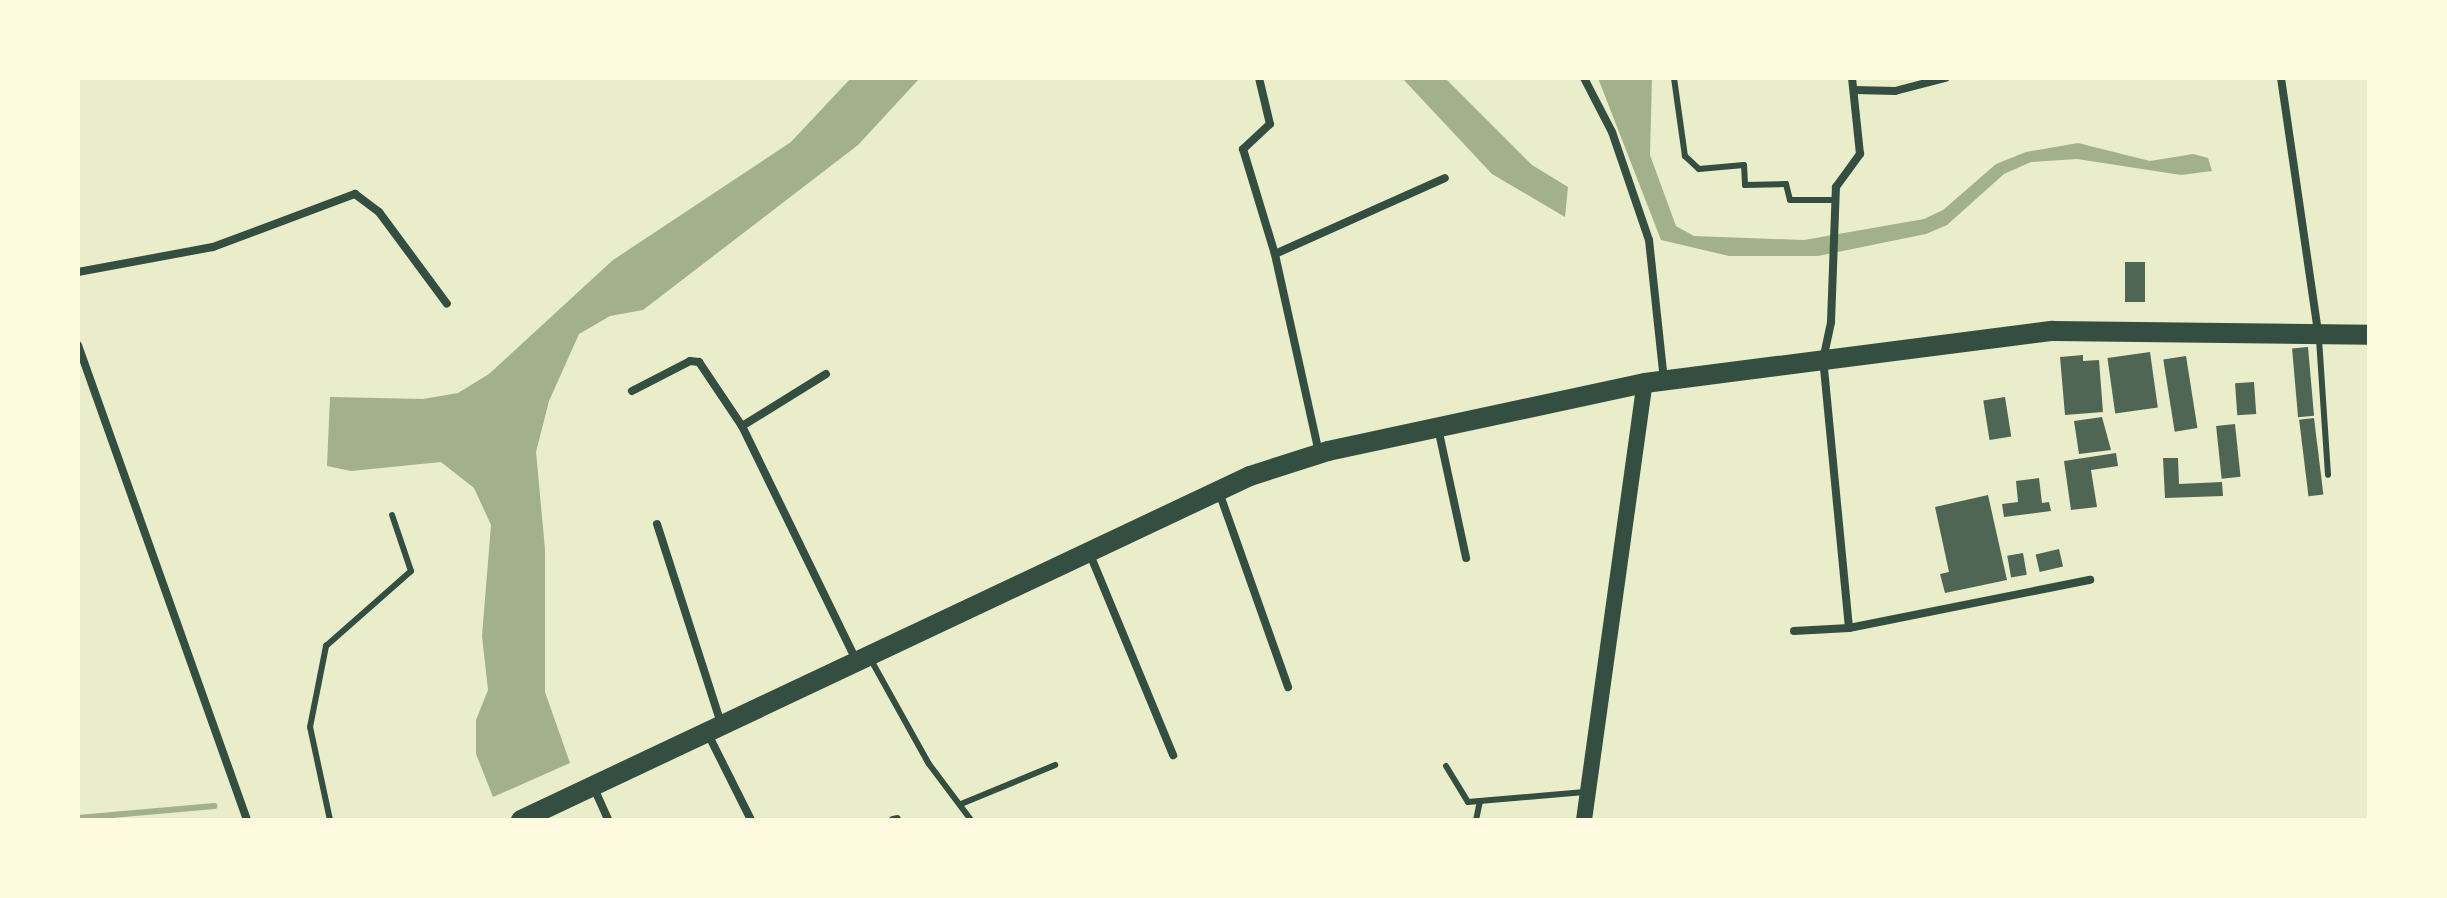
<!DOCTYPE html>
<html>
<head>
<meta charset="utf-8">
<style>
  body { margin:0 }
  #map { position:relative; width:2447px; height:898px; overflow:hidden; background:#e9edc9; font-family:"Exo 2",sans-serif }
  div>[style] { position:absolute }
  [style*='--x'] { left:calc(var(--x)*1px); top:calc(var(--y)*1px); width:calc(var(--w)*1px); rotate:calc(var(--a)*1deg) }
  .water>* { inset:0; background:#a3b18a }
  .stream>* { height:6px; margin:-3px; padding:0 3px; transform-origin:3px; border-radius:3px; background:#a3b18a }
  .building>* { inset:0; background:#4f6655; transform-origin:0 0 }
  .service>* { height:6px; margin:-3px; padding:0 3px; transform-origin:3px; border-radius:3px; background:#344e41 }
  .minor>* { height:8px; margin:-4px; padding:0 4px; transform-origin:4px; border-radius:4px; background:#344e41 }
  .secondary>* { height:16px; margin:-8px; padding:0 8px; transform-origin:8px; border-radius:8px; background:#344e41 }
  .trunk>* { height:20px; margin:-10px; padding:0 10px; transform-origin:10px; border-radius:10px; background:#344e41 }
  span { translate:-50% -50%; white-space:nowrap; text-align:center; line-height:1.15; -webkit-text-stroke:8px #fefae0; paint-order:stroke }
  .frame { position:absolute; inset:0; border:80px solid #fefae0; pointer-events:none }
</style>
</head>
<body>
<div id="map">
  <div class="water">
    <div style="clip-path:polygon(851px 78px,920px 78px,858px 145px,643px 310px,610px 316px,579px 334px,549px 401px,536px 452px,545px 549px,545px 692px,570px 763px,493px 797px,476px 754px,476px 720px,488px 690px,482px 636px,491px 525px,474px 488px,441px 462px,351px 471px,327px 466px,330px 397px,423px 399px,458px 393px,489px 374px,613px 260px,791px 142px)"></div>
    <div style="clip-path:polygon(1402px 78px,1445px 78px,1532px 165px,1568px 187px,1565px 217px,1492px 174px)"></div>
    <div style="clip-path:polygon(1598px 78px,1652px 78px,1650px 155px,1676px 226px,1694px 236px,1804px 240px,1924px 219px,1943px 210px,1996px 164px,2026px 152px,2078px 143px,2150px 161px,2193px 154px,2208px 158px,2212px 171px,2181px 175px,2077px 159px,2031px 162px,2004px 174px,1947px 225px,1926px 234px,1818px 256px,1729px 256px,1661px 240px)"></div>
  </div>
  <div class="stream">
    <div style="--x:78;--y:818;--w:137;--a:-5"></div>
  </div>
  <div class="building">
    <div style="left:2125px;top:262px;width:20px;height:40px"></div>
    <div style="left:2308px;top:347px;width:69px;height:16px;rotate:85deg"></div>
    <div style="left:2150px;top:352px;width:56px;height:43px;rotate:82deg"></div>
    <div style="clip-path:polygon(2083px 355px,2083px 361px,2099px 360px,2103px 412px,2065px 415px,2060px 357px)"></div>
    <div style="left:2186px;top:356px;width:73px;height:23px;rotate:81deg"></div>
    <div style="left:2254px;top:382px;width:32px;height:19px;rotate:86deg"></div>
    <div style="left:2005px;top:397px;width:40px;height:22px;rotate:81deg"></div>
    <div style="clip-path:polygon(2102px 417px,2111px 450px,2079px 454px,2074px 421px)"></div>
    <div style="left:2314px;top:418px;width:77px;height:15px;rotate:83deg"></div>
    <div style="left:2235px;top:424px;width:53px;height:19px;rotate:84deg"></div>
    <div style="clip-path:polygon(2116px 453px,2118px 466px,2091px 470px,2097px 507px,2071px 510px,2064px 461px)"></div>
    <div style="clip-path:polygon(2163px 458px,2178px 458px,2179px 484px,2222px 482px,2223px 496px,2165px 498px)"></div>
    <div style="clip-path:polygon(2039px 478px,2042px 503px,2049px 502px,2051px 511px,2004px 517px,2002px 504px,2018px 502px,2016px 481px)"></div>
    <div style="clip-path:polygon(1988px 495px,2007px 580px,1945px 593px,1940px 574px,1949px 572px,1935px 507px)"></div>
    <div style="left:2059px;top:549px;width:18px;height:24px;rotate:77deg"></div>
    <div style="left:2023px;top:553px;width:22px;height:16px;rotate:80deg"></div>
  </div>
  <div class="service">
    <div style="--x:1674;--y:78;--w:79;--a:82"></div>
    <div style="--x:1685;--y:156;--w:19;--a:43"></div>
    <div style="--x:1699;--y:169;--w:45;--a:-5.1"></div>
    <div style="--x:1744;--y:165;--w:20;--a:87"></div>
    <div style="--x:1745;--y:185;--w:41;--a:-1.4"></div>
    <div style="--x:1786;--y:184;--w:16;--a:76"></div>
    <div style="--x:1790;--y:200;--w:44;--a:0"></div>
    <div style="--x:2319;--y:339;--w:136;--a:86.2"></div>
    <div style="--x:871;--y:660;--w:119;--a:60.9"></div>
    <div style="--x:929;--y:764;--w:70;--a:53.1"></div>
    <div style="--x:1446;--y:766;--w:42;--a:58.6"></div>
    <div style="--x:1468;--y:802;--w:117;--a:-4.9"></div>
    <div style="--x:961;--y:804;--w:102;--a:-22.5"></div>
    <div style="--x:330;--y:820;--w:95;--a:-102.1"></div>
    <div style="--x:310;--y:727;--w:83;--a:-78.8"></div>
    <div style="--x:326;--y:646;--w:113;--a:-41.4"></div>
    <div style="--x:411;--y:571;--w:59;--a:-108.7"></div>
    <div style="--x:1476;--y:820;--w:19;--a:-78"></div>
  </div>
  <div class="minor">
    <div style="--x:1259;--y:78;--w:47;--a:76.6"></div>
    <div style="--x:1270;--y:124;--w:37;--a:137"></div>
    <div style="--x:1243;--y:149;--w:110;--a:73.1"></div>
    <div style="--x:1584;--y:78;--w:61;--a:62.6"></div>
    <div style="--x:1612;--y:132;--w:114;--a:71.1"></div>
    <div style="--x:1649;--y:240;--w:141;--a:83.9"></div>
    <div style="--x:2281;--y:78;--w:257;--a:81.7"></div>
    <div style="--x:1855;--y:90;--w:40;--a:1.4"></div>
    <div style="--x:1895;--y:91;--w:52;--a:-14.6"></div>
    <div style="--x:78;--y:272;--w:137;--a:-10.5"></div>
    <div style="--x:213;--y:247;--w:152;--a:-20.5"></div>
    <div style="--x:355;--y:194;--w:30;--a:37"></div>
    <div style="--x:379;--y:212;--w:114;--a:53.5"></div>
    <div style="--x:78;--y:345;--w:504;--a:70.41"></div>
    <div style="--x:826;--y:374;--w:99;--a:148.2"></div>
    <div style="--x:742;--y:426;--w:263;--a:64"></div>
    <div style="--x:632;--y:391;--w:65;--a:-27.3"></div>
    <div style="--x:690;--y:361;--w:9;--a:6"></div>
    <div style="--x:699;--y:362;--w:77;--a:56.1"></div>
    <div style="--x:1438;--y:428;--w:133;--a:77.8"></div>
    <div style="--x:1319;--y:453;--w:204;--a:-102.5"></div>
    <div style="--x:1275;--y:254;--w:186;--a:-24.1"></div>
    <div style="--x:1219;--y:492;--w:207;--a:70.5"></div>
    <div style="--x:657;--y:524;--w:209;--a:72.2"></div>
    <div style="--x:1089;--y:552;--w:220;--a:67.5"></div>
    <div style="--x:1849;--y:628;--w:269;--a:-95.5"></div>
    <div style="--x:1823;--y:360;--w:39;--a:-78"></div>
    <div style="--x:1831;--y:322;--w:135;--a:-87.9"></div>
    <div style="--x:1836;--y:187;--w:41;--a:-54"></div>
    <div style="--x:1860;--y:154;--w:76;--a:-96"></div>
    <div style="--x:1794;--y:631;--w:55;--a:-3.1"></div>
    <div style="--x:1849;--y:628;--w:246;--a:-11.3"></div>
    <div style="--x:707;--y:732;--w:98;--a:63.4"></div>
    <div style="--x:594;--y:788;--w:35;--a:66"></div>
    <div style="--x:893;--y:820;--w:4;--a:-14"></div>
  </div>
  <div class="secondary">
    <div style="--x:1584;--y:820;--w:441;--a:-82.1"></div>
  </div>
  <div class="trunk">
    <div style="--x:521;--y:820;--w:806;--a:-25.26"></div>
    <div style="--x:1250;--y:476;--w:82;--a:-17.8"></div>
    <div style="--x:1328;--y:451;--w:324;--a:-12.1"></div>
    <div style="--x:1645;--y:383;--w:411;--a:-7.3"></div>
    <div style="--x:2053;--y:331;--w:316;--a:0.7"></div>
  </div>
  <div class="frame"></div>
</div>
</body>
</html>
